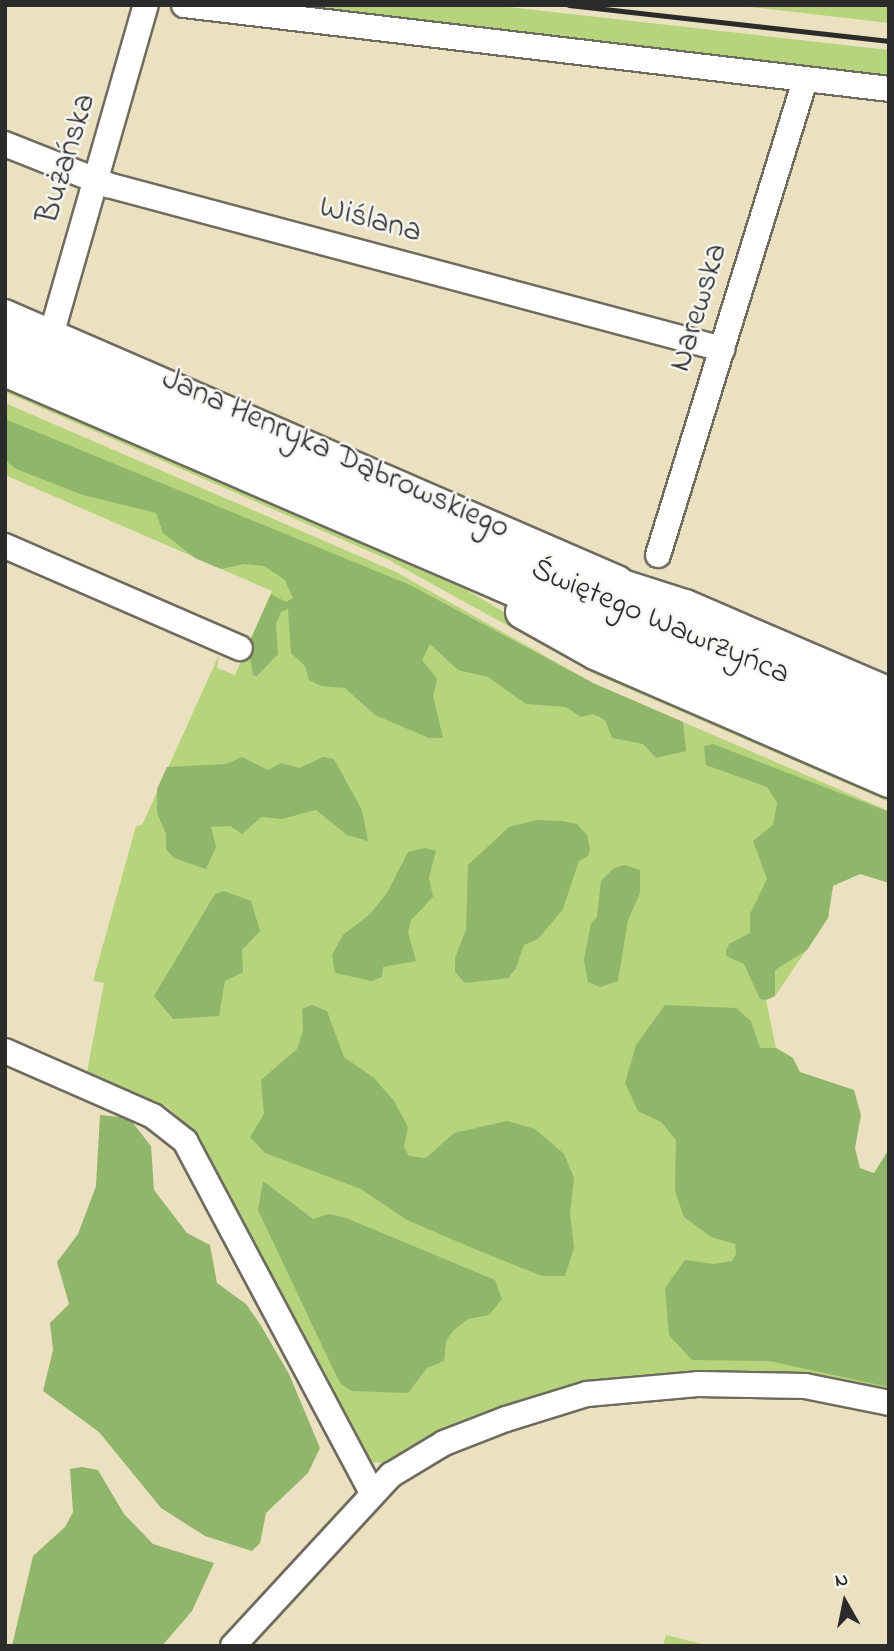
<!DOCTYPE html>
<html>
<head>
<meta charset="utf-8">
<style>
  body { margin:0 }
  #map { position:relative; width:894px; height:1651px; overflow:hidden; background:#ebe1c0; font-family:"Indie Flower",sans-serif }
  div>[style] { position:absolute }
  [style*='--x'] { left:calc(var(--x)*1px); top:calc(var(--y)*1px); width:calc(var(--w)*1px); rotate:calc(var(--a)*1deg) }
  .green>* { inset:0; background:#b5d47b }
  .forest>* { inset:0; background:#90b66b }
  .roads { filter:drop-shadow(2px 0 #6e6b5f) drop-shadow(-2px 0 #6e6b5f) drop-shadow(0 2px #6e6b5f) drop-shadow(0 -2px #6e6b5f) }
  .minor>* { height:24px; margin:-12px; padding:0 12px; transform-origin:12px; border-radius:12px; background:#fff }
  .major>* { height:32px; margin:-16px; padding:0 16px; transform-origin:16px; border-radius:16px; background:#fff }
  .rail>* { height:5px; margin:-2.5px; padding:0 2.5px; transform-origin:2.5px; border-radius:2.5px; background:#2b2b2b }
  span { translate:-50% -50%; white-space:nowrap; text-align:center; line-height:1.15; -webkit-text-stroke:5px #f6f6f2; paint-order:stroke }
  .street-label { font-size:32px; color:#2b2b2b }
  .frame { position:absolute; inset:0; border:7px solid #2b2b2b; pointer-events:none }
  .north { position:absolute; left:810px; top:1567px; width:70px; height:70px; -webkit-text-stroke:5px #f6f6f2; paint-order:stroke; rotate:351deg; font-size:19px; font-weight:700; line-height:28px; text-align:center; color:#2b2b2b }
  .north::after { content:''; display:block; margin:auto; width:24px; height:32px; background:#2b2b2b; clip-path:polygon(50% 0,100% 100%,50% 72%,0 100%) }
</style>
</head>
<body>
<div id="map">
  <div class="green">
    <div style="clip-path:polygon(312px 5px,491px 5px,889px 50px,889px 84px,310px 17px)"></div>
    <div style="clip-path:polygon(733px 5px,889px 5px,889px 23px)"></div>
    <div style="clip-path:polygon(5px 380px,416px 560px,566px 649px,889px 791px,889px 802px,597px 675px,389px 560px,5px 392px)"></div>
    <div style="clip-path:polygon(5px 403px,396px 572px,593px 683px,889px 811px,889px 874px,838px 853px,828px 918px,775px 996px,766px 1000px,776px 1048px,793px 1058px,889px 1347px,889px 1389px,791px 1372px,601px 1379px,533px 1396px,426px 1437px,385px 1463px,369px 1462px,197px 1134px,166px 1106px,87px 1072px,104px 983px,93px 981px,136px 826px,142px 825px,219px 655px,217px 668px,235px 675px,272px 591px,5px 475px)"></div>
    <div style="clip-path:polygon(666px 1635px,710px 1646px,663px 1646px)"></div>
  </div>
  <div class="forest">
    <div style="clip-path:polygon(5px 419px,410px 585px,593px 683px,683px 722px,686px 751px,656px 758px,643px 744px,612px 738px,605px 720px,593px 714px,581px 717px,566px 707px,526px 704px,488px 677px,458px 670px,430px 644px,422px 660px,437px 679px,433px 696px,443px 738px,429px 738px,375px 715px,345px 688px,321px 686px,309px 680px,305px 666px,291px 653px,288px 609px,281px 612px,276px 624px,278px 654px,257px 676px,253px 675px,248px 645px,271px 594px,286px 602px,293px 598px,285px 580px,264px 566px,244px 564px,221px 569px,195px 558px,163px 533px,156px 513px,83px 495px,16px 469px,5px 460px)"></div>
    <div style="clip-path:polygon(713px 744px,889px 812px,889px 883px,860px 874px,833px 886px,828px 918px,807px 950px,775px 970px,775px 996px,766px 1000px,760px 999px,744px 964px,726px 956px,726px 951px,729px 944px,750px 933px,750px 914px,767px 879px,753px 841px,773px 825px,777px 803px,767px 787px,706px 765px,704px 746px)"></div>
    <div style="clip-path:polygon(242px 757px,268px 770px,281px 763px,299px 768px,323px 757px,334px 759px,362px 810px,368px 841px,347px 835px,316px 810px,282px 819px,261px 817px,242px 834px,230px 826px,211px 827px,216px 847px,206px 869px,174px 858px,166px 849px,166px 834px,157px 813px,157px 789px,167px 767px,226px 764px)"></div>
    <div style="clip-path:polygon(563px 821px,577px 824px,587px 835px,590px 849px,588px 856px,579px 861px,563px 909px,538px 939px,524px 945px,516px 968px,508px 978px,465px 983px,455px 972px,455px 958px,466px 930px,468px 865px,509px 827px,537px 820px)"></div>
    <div style="clip-path:polygon(425px 848px,436px 851px,429px 877px,433px 897px,411px 920px,408px 932px,416px 961px,383px 967px,382px 977px,372px 981px,335px 973px,332px 955px,343px 935px,370px 914px,387px 893px,408px 852px)"></div>
    <div style="clip-path:polygon(625px 865px,640px 870px,640px 893px,628px 920px,618px 981px,600px 987px,588px 982px,584px 960px,591px 923px,597px 917px,601px 881px,614px 868px)"></div>
    <div style="clip-path:polygon(224px 891px,251px 901px,260px 931px,242px 950px,243px 972px,225px 981px,219px 1016px,173px 1019px,154px 996px,215px 894px)"></div>
    <div style="clip-path:polygon(312px 1005px,327px 1011px,344px 1057px,374px 1078px,394px 1101px,408px 1127px,404px 1147px,409px 1156px,426px 1158px,454px 1133px,507px 1121px,535px 1129px,564px 1154px,574px 1178px,570px 1213px,574px 1248px,565px 1276px,542px 1276px,477px 1250px,407px 1220px,361px 1189px,265px 1153px,250px 1137px,264px 1114px,261px 1080px,297px 1049px,303px 1031px,302px 1009px)"></div>
    <div style="clip-path:polygon(665px 1005px,736px 1008px,751px 1021px,760px 1048px,776px 1048px,793px 1058px,800px 1072px,854px 1090px,861px 1115px,855px 1148px,860px 1168px,874px 1173px,889px 1149px,889px 1387px,769px 1361px,692px 1360px,669px 1335px,665px 1288px,685px 1260px,714px 1264px,732px 1261px,736px 1254px,735px 1244px,711px 1237px,684px 1217px,675px 1191px,676px 1140px,661px 1122px,638px 1111px,625px 1083px,636px 1045px)"></div>
    <div style="clip-path:polygon(100px 1115px,129px 1118px,151px 1146px,154px 1190px,187px 1233px,210px 1245px,217px 1283px,246px 1304px,260px 1324px,289px 1374px,320px 1448px,308px 1473px,266px 1513px,260px 1543px,252px 1551px,205px 1536px,161px 1508px,99px 1432px,43px 1391px,53px 1350px,50px 1323px,69px 1304px,57px 1262px,78px 1234px,96px 1186px)"></div>
    <div style="clip-path:polygon(263px 1181px,313px 1219px,329px 1214px,346px 1218px,495px 1280px,502px 1299px,489px 1315px,468px 1319px,453px 1331px,446px 1341px,444px 1361px,427px 1368px,408px 1393px,352px 1391px,341px 1384px,334px 1371px,258px 1210px)"></div>
    <div style="clip-path:polygon(82px 1467px,98px 1470px,124px 1514px,153px 1544px,214px 1563px,192px 1611px,162px 1646px,12px 1646px,33px 1556px,65px 1527px,73px 1512px,70px 1469px)"></div>
  </div>
  <div class="roads">
    <div class="minor">
      <div style="--x:184;--y:5;--w:710;--a:6.79"></div>
      <div style="--x:5;--y:144;--w:111;--a:21.7"></div>
      <div style="--x:108;--y:185;--w:636;--a:14.95"></div>
      <div style="--x:5;--y:312;--w:670;--a:23.47"></div>
      <div style="--x:52;--y:332;--w:340;--a:-74"></div>
      <div style="--x:5;--y:546;--w:256;--a:23.5"></div>
      <div style="--x:658;--y:555;--w:498;--a:-72.8"></div>
      <div style="--x:5;--y:1051;--w:162;--a:23.7"></div>
      <div style="--x:153;--y:1116;--w:41;--a:38"></div>
      <div style="--x:185;--y:1141;--w:398;--a:62"></div>
      <div style="--x:233;--y:1646;--w:233;--a:-47.3"></div>
      <div style="--x:391;--y:1475;--w:62;--a:-31.1"></div>
      <div style="--x:444;--y:1443;--w:66;--a:-21.2"></div>
      <div style="--x:506;--y:1419;--w:85;--a:-17.2"></div>
      <div style="--x:587;--y:1394;--w:111;--a:-5.1"></div>
      <div style="--x:698;--y:1384;--w:107;--a:1.1"></div>
      <div style="--x:805;--y:1386;--w:86;--a:11.4"></div>
    </div>
    <div class="major">
      <div style="--x:5;--y:340;--w:963;--a:23.32"></div>
      <div style="--x:5;--y:370;--w:963;--a:23.37"></div>
      <div style="--x:597;--y:578;--w:92;--a:17.7"></div>
      <div style="--x:685;--y:606;--w:222;--a:23.3"></div>
      <div style="--x:522;--y:612;--w:84;--a:29.3"></div>
      <div style="--x:595;--y:653;--w:321;--a:23.5"></div>
    </div>
  </div>
  <div class="rail">
    <div style="--x:569;--y:5;--w:322;--a:6.4"></div>
  </div>
  <div class="street-label">
    <span style="left:68px;top:159px;rotate:-73deg">Bużańska</span>
    <span style="left:370px;top:221px;rotate:15deg">Wiślana</span>
    <span style="left:700px;top:308px;rotate:-73deg">Narewska</span>
    <span style="left:335px;top:455px;rotate:24deg">Jana Henryka Dąbrowskiego</span>
    <span style="left:660px;top:623px;rotate:23deg">Świętego Wawrzyńca</span>
  </div>
  <div class="frame"></div>
  <div class="north">N</div>
</div>
</body>
</html>
